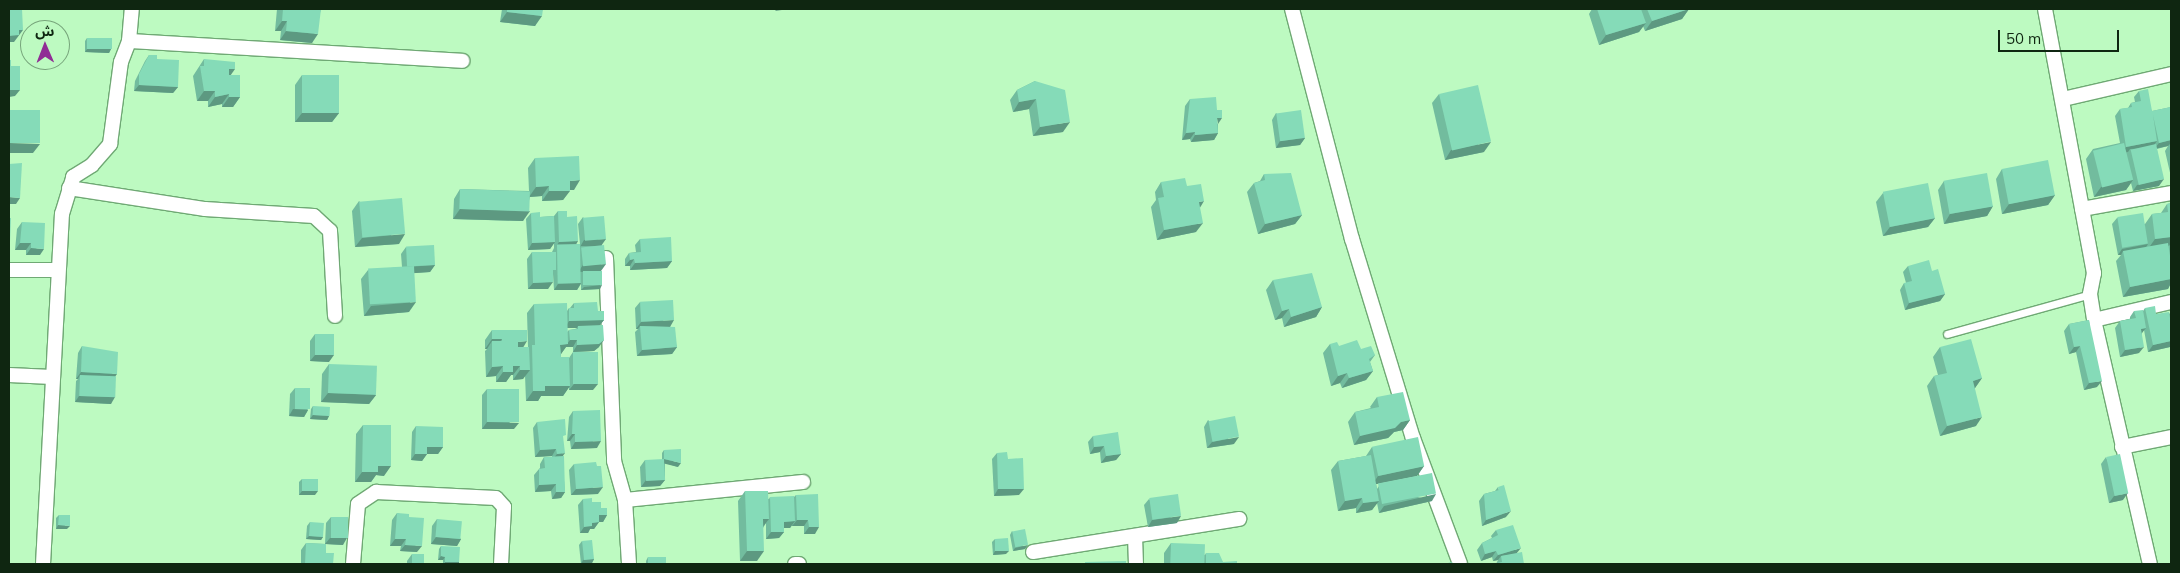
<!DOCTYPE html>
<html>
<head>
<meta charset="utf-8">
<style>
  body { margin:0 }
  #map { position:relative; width:2180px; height:573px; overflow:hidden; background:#bdfac1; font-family:Mulish,"Noto Sans Arabic",sans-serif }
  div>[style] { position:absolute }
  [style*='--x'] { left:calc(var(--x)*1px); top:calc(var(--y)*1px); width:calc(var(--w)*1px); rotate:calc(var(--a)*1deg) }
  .roads { filter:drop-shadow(1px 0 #6fa974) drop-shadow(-1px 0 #6fa974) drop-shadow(0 1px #6fa974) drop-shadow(0 -1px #6fa974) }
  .service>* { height:7px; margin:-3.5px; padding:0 3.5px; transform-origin:3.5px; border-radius:3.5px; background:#fff }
  .minor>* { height:14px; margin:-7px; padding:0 7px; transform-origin:7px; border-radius:7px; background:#fff }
  .wall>* { inset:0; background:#72bc9e }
  .shaded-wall>* { inset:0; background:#5d9981; transform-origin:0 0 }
  .building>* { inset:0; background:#85dbb8; transform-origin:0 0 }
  span { translate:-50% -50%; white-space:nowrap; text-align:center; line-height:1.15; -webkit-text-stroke:4px #bdfac1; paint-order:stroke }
  .frame { position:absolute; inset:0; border:10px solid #0f2611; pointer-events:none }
  .north { position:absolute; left:20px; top:20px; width:50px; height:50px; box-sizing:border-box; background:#bdfac1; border:1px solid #77a57b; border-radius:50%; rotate:359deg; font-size:14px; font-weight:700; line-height:20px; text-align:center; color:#0f2611 }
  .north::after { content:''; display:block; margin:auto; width:18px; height:22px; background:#902d95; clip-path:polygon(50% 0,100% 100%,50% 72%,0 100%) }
  .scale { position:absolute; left:1998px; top:30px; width:121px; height:22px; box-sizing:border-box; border:2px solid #0f2611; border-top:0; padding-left:6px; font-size:15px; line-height:18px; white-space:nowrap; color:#0f2611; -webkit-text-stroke:4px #bdfac1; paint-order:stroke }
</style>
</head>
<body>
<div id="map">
  <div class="roads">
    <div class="service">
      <div style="--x:1947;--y:334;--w:148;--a:-15.6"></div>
    </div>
    <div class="minor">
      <div style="--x:1292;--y:9;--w:238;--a:75.4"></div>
      <div style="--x:1352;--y:239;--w:208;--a:73"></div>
      <div style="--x:1413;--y:438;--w:134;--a:69.5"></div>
      <div style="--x:2045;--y:9;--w:269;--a:79.5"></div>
      <div style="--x:2094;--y:273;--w:21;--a:101"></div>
      <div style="--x:2090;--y:294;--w:26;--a:81"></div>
      <div style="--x:2094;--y:320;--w:250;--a:77.1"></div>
      <div style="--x:129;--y:41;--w:334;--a:3.4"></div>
      <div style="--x:2063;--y:99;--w:111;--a:-13"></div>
      <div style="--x:69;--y:188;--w:138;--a:8.8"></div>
      <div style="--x:205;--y:209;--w:109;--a:3.7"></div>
      <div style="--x:314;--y:216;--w:22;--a:43"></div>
      <div style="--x:330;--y:231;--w:85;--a:86.6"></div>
      <div style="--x:2082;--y:209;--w:90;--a:-10.2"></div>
      <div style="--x:606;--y:258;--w:203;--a:87.7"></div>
      <div style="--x:614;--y:461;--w:41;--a:74.2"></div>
      <div style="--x:625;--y:500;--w:64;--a:86.4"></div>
      <div style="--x:9;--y:270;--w:49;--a:0"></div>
      <div style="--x:2094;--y:320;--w:79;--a:-13.2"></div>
      <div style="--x:9;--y:375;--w:43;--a:2.7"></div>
      <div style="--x:2122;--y:447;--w:50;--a:-11.5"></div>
      <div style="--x:625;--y:500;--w:179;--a:-5.8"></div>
      <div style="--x:1135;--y:536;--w:28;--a:88"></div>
      <div style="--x:1033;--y:552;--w:209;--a:-9.1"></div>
      <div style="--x:43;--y:564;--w:351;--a:-86.9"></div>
      <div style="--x:62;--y:214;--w:39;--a:-73"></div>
      <div style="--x:73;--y:177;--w:22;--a:-32"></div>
      <div style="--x:92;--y:165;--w:28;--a:-49"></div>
      <div style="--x:110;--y:144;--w:83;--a:-82.4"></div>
      <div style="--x:121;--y:62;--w:22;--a:-69"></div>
      <div style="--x:129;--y:41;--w:32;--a:-85"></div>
      <div style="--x:353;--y:564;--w:60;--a:-85.2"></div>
      <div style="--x:358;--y:504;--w:22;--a:-34"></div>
      <div style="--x:376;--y:492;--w:120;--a:2.9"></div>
      <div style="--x:496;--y:498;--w:12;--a:48"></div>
      <div style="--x:504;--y:507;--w:57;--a:93"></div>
      <div style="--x:795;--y:564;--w:4;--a:0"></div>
    </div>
  </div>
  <div class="wall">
    <div style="clip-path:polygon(277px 9px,321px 9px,312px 43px,280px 40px,281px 31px,275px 31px)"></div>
    <div style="clip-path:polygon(502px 9px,543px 9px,535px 26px,500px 22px)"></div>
    <div style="clip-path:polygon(1592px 9px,1689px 9px,1682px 19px,1645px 31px,1643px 26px,1639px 32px,1599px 45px,1589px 14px)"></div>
    <div style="clip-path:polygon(87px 38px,111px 49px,109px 53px,85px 52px,85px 41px)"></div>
    <div style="clip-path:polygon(149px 55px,157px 59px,178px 87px,173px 93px,134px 91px,135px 81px,145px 61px)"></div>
    <div style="clip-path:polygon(204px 59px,230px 75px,240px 97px,233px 107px,222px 107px,222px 104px,208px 107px,208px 101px,197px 101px,193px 76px)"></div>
    <div style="clip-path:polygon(302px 75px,339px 113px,332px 122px,295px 122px,295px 85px)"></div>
    <div style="clip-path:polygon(1035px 81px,1063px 132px,1033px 136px,1029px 109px,1013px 112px,1010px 100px,1017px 90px)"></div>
    <div style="clip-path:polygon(2139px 91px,2152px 111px,2171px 107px,2171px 177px,2165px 151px,2168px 146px,2157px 149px,2159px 186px,2133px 191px,2131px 183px,2126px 190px,2094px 197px,2086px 159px,2093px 149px,2120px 143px,2115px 116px,2120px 109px,2128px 108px,2131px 103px,2135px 102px,2134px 97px)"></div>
    <div style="clip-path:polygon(1439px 94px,1484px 152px,1445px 160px,1432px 103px)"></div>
    <div style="clip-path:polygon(1190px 99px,1218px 124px,1218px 133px,1214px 140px,1191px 142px,1190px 139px,1182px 140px,1185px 106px)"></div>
    <div style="clip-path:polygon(1276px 113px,1305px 138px,1300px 145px,1276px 148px,1272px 120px)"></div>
    <div style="clip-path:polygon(535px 158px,574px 190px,570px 190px,563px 200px,542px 201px,542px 196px,530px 197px,523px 221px,453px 219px,454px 199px,460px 189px,529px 191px,528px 168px)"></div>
    <div style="clip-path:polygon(2002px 169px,2055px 195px,2048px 205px,2002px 214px,1996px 179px)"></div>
    <div style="clip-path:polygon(1264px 174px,1302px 215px,1295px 224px,1258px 234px,1247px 192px,1254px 183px,1260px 181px)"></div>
    <div style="clip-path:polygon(1944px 181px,1993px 206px,1987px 216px,1944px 224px,1938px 190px)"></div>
    <div style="clip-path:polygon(1161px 182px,1187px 186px,1200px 208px,1196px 232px,1157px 240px,1151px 207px,1156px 200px,1155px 192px)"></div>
    <div style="clip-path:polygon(1883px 193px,1935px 218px,1928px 227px,1883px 236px,1876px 202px)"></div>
    <div style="clip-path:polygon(359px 201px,399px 244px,355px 247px,352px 211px)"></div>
    <div style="clip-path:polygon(2171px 203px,2171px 283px,2168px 289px,2123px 297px,2116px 261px,2121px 255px,2118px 255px,2112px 224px,2117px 218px,2145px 224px,2152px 214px,2161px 213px,2167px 204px)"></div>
    <div style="clip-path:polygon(558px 211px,567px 217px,576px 244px,580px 244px,578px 224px,583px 217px,602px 245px,600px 289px,581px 290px,581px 284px,577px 290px,554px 290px,553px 274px,548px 289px,528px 289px,527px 259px,532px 252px,552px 252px,554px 248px,554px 243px,550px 249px,528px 250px,526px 219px,531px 213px,540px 217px,554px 216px)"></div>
    <div style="clip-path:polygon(22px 222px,40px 255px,26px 255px,26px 250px,15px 250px,17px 229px)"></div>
    <div style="clip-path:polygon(640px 239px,672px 261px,667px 268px,630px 270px,630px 266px,625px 266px,625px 259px,629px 253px,636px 252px,635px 245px)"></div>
    <div style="clip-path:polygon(406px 247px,435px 265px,430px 272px,414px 273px,409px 312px,364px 316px,361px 279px,368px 270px,402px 267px,401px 254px)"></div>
    <div style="clip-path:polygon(1908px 266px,1932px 271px,1945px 294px,1940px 301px,1905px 310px,1900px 290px,1904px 283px,1906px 283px,1903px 272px)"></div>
    <div style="clip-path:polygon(1273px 280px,1322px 307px,1316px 317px,1284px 327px,1282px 318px,1275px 320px,1266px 290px)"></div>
    <div style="clip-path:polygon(640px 302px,670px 326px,677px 347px,672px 354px,637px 356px,635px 332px,638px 329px,636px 329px,635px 308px)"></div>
    <div style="clip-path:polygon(evenodd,574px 303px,598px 311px,604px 320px,600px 325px,599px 347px,594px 351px,573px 352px,573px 347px,566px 347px,561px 354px,561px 357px,569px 358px,573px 352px,593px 390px,569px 390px,569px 387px,563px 396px,541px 396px,538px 401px,526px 401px,525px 375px,523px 379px,513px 380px,513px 375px,511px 375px,506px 382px,496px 382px,496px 376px,486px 377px,485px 351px,487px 349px,485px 349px,485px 340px,492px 330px,523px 347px,528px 347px,527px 313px,534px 304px,567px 311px,569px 308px,570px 308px,574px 303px,567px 328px,577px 328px,575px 329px,569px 330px,567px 332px,567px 328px)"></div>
    <div style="clip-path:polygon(2145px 308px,2156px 314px,2169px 314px,2171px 312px,2171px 346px,2170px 347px,2148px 352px,2144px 330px,2142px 333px,2139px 353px,2120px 357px,2115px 328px,2120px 321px,2130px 319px,2130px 317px,2134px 311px,2143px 311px)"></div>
    <div style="clip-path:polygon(2089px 320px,2097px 387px,2084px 390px,2076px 352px,2069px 354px,2064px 331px,2069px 324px)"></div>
    <div style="clip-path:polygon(315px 334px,329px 362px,310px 361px,310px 341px)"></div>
    <div style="clip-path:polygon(1330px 344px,1339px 346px,1361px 349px,1375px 355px,1370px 362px,1373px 371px,1366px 380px,1342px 388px,1340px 383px,1331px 386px,1323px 353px)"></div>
    <div style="clip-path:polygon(82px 346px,115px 376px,111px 404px,75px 402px,76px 381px,78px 379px,76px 379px,78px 353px)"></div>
    <div style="clip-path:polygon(1940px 347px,1982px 378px,1975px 388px,1976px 426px,1940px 436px,1927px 386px,1934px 376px,1938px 375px,1933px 357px)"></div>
    <div style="clip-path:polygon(329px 364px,376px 395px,369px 404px,321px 402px,322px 374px)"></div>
    <div style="clip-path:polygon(295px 388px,308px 410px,304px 417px,289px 416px,290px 394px)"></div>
    <div style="clip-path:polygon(487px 389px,514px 429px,482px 429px,482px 395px)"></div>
    <div style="clip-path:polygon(1377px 397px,1410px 420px,1403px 430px,1394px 432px,1388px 438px,1354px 445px,1348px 422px,1355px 412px,1371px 408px,1370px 407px)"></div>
    <div style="clip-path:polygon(313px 406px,329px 416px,327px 420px,310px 419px,311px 409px)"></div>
    <div style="clip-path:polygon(573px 411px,597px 448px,571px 449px,570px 441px,567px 441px,569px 417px)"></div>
    <div style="clip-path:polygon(1208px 420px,1234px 444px,1207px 448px,1204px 427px)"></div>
    <div style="clip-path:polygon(537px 422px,563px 439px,562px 456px,565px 492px,561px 498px,552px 499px,551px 491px,535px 492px,534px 475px,539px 469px,540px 468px,540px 464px,544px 457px,552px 457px,552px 456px,535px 457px,533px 428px)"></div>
    <div style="clip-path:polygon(363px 425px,384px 476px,376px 475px,371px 482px,355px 482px,356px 434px)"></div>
    <div style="clip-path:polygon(416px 426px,443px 447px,438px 454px,427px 454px,422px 461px,411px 460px,412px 432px)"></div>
    <div style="clip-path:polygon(1093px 436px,1121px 454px,1116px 460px,1101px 463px,1100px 452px,1090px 454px,1088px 442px)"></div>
    <div style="clip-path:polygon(1372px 447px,1424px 466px,1417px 476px,1376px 484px,1377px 489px,1379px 486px,1432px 501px,1379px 513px,1377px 503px,1372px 510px,1356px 513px,1356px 508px,1338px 511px,1331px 470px,1338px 461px,1366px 456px)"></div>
    <div style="clip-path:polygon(664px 450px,678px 467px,665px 463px,665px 480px,660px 486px,641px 487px,640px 467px,645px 460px,662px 460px,662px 453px)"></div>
    <div style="clip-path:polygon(997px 453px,1008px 459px,1019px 495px,994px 496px,992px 459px)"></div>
    <div style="clip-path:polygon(2106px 457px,2123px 500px,2109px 503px,2101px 464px)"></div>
    <div style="clip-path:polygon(574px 464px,598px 494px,571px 495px,569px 470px)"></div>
    <div style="clip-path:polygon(302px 479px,315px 495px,299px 495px,299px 482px)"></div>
    <div style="clip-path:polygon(1498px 487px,1506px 517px,1482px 526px,1479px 501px,1484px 494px,1495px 491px)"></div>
    <div style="clip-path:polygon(745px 491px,769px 499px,770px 497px,794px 497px,796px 495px,815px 534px,804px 534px,804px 526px,792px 526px,792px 525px,790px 528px,784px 528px,784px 532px,779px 538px,766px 539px,766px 523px,763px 528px,757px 561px,740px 561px,738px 501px)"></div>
    <div style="clip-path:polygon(583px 499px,601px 508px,607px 515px,603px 522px,599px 522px,594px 529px,590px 529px,588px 533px,580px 533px,578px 505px)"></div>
    <div style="clip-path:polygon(1149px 499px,1177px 523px,1148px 527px,1144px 505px)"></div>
    <div style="clip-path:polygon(397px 513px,409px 517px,417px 552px,400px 551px,401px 546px,390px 546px,392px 520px)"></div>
    <div style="clip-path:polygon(59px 515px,67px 529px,56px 529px,56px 518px)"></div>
    <div style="clip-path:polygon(331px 517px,343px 545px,326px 544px,326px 553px,333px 564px,301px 564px,301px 550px,306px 543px,325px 544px,326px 523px)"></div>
    <div style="clip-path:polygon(437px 519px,461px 539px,457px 546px,431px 544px,432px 526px)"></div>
    <div style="clip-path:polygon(310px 522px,323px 537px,321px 540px,306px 539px,307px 526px)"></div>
    <div style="clip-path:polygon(1496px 530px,1517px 553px,1524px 564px,1496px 564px,1498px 560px,1493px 561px,1492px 557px,1481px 561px,1477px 550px,1482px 543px,1492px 538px,1491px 536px)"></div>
    <div style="clip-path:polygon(1012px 531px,1025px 549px,1013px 551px,1010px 535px)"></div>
    <div style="clip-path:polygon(995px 539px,1006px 554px,993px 555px,992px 542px)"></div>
    <div style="clip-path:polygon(582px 541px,594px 559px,592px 563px,581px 564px,579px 545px)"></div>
    <div style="clip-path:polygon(1171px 543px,1205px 555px,1206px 553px,1223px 562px,1237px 564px,1164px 564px,1164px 553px)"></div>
    <div style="clip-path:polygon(441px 546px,459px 562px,458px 564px,443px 564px,443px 560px,438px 560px,439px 549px)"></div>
    <div style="clip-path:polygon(412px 554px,424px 564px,407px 564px,407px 561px)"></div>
    <div style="clip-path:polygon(648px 557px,666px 564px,646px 564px,646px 561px)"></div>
  </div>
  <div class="shaded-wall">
    <div style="clip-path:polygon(777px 9px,788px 9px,775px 11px)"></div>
    <div style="clip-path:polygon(1689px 9px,1682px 19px,1645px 31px,1652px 21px)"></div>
    <div style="clip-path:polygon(507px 12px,542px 16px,535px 26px,500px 22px)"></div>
    <div style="clip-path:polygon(282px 21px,287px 21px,281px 31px,275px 31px)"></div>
    <div style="clip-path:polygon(1646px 23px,1639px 32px,1599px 45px,1606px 35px)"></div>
    <div style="clip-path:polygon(19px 30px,23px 30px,14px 42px,9px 42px,9px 36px)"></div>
    <div style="clip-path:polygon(286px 31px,318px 34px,312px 43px,280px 40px)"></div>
    <div style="clip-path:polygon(87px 49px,111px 49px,109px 53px,85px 52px)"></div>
    <div style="clip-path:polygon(229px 69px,235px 69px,228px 79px)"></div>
    <div style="clip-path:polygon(139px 85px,178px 87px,173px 93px,134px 91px)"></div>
    <div style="clip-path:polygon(9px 90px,20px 90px,15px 96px,9px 97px)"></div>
    <div style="clip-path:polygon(204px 91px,215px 91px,208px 101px,197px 101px)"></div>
    <div style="clip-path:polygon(229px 94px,222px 104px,208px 107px,215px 97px)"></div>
    <div style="clip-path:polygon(229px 97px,240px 97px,233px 107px,222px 107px)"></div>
    <div style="clip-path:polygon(1036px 99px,1029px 109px,1013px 112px,1019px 102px)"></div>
    <div style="clip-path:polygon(302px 113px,339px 113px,332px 122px,295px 122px)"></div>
    <div style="clip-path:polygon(1217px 118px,1222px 118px,1218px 124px)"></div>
    <div style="clip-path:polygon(1070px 122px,1063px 132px,1033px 136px,1040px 127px)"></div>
    <div style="clip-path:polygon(1195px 132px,1190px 139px,1182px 140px,1186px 133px)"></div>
    <div style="clip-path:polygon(1218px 133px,1214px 140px,1191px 142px,1195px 135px)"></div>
    <div style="clip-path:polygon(1305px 138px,1300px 145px,1276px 148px,1280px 141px)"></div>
    <div style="clip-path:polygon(2171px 140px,2171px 146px,2170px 144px,2168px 146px,2154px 149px,2159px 143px)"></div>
    <div style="clip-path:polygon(2157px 141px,2152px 148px,2130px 149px,2128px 152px,2122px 153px,2126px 147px)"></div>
    <div style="clip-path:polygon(1491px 142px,1484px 152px,1445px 160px,1451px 150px)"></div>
    <div style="clip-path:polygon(9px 143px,40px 144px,33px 153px,9px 153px)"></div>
    <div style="clip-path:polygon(2164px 179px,2159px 186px,2133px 191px,2137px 185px)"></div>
    <div style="clip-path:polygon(580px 180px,574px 190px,563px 190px,570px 181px)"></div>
    <div style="clip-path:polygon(2133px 180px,2126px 190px,2094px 197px,2101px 187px)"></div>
    <div style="clip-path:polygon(549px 186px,542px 196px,529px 197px,536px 187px)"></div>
    <div style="clip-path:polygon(549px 191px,570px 191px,563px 200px,542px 201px)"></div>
    <div style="clip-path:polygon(2055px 195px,2048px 205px,2002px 214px,2009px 204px)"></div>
    <div style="clip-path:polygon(9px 197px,20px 198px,16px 204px,9px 204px)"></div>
    <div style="clip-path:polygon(1204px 201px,1198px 211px,1199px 202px)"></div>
    <div style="clip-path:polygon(1993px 206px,1987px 216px,1944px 224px,1950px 214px)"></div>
    <div style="clip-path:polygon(460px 209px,530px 211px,523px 221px,453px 219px)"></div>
    <div style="clip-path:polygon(1302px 215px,1295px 224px,1258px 234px,1265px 224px)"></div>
    <div style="clip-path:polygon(1935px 218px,1928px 227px,1883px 236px,1890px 227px)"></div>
    <div style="clip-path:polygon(1203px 223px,1196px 232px,1157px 240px,1164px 230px)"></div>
    <div style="clip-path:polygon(405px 234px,399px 244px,355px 247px,362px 238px)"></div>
    <div style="clip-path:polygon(2171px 237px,2171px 245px,2171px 243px,2169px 246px,2148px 249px,2155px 239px)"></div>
    <div style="clip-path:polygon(606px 239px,601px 246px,581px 246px,580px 247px,584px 240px)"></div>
    <div style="clip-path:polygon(578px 241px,574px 248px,557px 245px,559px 242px)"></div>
    <div style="clip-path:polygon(555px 242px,550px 249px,528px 250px,532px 243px)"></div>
    <div style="clip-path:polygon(20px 243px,31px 243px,26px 250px,15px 250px)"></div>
    <div style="clip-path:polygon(2148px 244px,2144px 251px,2123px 251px,2121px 255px,2118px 255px,2122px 249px)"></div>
    <div style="clip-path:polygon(31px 248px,44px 249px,40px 255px,26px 255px)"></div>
    <div style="clip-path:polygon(634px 259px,630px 266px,625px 266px,630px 260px)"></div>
    <div style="clip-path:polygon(672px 261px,667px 268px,630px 270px,635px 263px)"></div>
    <div style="clip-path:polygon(606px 264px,601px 271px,578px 272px,583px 265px)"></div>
    <div style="clip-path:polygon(435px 265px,430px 272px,402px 274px,407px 267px)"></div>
    <div style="clip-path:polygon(2171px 279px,2171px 283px,2168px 289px,2123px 297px,2130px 287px)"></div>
    <div style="clip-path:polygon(553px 282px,548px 289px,528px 289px,533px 283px)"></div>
    <div style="clip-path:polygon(581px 283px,577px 290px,554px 290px,558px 284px)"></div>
    <div style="clip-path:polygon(602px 285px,600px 289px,581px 290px,584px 287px)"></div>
    <div style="clip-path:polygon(1945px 294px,1940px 301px,1905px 310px,1909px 303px)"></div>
    <div style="clip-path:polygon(416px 302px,409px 312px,364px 316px,371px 306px)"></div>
    <div style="clip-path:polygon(1322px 307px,1316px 317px,1284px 327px,1291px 317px)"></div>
    <div style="clip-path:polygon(1289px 309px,1282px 318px,1275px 320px,1282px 311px)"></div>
    <div style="clip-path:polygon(604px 320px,599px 326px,578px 326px,577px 328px,565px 328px,569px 321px)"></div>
    <div style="clip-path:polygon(674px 320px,670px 327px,640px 326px,638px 329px,636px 329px,641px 322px)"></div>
    <div style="clip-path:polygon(2146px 328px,2141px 334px,2141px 329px)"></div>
    <div style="clip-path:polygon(492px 339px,502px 339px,495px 348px,492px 341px,487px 349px,485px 349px)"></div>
    <div style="clip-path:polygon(570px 340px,577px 340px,573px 347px,566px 347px,561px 354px,560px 345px,567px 344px)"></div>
    <div style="clip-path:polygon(604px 340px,599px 347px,594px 351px,573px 352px,577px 345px)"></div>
    <div style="clip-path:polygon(527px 341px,521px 351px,511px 352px,518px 342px)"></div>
    <div style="clip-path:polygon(2171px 341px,2171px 346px,2170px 347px,2148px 352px,2153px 345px)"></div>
    <div style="clip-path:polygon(2080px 346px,2076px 352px,2069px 354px,2074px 347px)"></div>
    <div style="clip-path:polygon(677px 347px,672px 354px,637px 356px,642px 350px)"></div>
    <div style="clip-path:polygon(2144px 347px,2139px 353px,2120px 357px,2125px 350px)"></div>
    <div style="clip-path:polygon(315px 355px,334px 355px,329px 362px,310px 361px)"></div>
    <div style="clip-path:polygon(503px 366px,496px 376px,486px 377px,492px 367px)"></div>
    <div style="clip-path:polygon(513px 366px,520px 366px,513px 375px,511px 375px,506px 382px,496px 382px,503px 372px)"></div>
    <div style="clip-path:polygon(520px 370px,530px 370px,523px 379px,513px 380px)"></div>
    <div style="clip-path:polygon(1373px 371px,1366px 380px,1342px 388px,1349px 378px)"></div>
    <div style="clip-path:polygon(81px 372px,117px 374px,112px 381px,80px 375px,78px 379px,76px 379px)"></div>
    <div style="clip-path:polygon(1347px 373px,1340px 383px,1331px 386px,1338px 376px)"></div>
    <div style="clip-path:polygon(1982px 378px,1975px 388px,1966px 390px,1973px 381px)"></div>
    <div style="clip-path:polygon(2102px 381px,2097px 387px,2084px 390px,2089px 383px)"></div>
    <div style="clip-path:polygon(574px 384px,598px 384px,593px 390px,569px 390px)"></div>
    <div style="clip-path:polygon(545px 386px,570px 386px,563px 396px,541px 396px,538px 401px,526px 401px,533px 391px)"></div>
    <div style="clip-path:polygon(328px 393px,376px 395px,369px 404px,321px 402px)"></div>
    <div style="clip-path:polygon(79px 396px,115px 397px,111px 404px,75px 402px)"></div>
    <div style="clip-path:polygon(293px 409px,308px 410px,304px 417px,289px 416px)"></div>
    <div style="clip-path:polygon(313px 415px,329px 416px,327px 420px,310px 419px)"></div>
    <div style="clip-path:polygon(1982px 417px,1976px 426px,1940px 436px,1947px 426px)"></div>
    <div style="clip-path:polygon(1410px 420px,1403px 430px,1394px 432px,1388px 438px,1354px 445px,1360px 436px,1401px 422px)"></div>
    <div style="clip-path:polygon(487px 422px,519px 423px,514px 429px,482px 429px)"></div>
    <div style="clip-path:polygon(572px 434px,575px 434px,570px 441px,567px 441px)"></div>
    <div style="clip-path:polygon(1239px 437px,1234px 444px,1207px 448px,1212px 442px)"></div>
    <div style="clip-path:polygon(601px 441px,597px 448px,571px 449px,575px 442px)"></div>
    <div style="clip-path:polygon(1104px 446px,1100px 452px,1090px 454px,1094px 447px)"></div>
    <div style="clip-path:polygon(427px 447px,443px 447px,438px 454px,423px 454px)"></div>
    <div style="clip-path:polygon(556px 449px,552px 456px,535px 457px,540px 450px)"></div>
    <div style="clip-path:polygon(565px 453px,560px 460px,552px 460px,557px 454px)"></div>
    <div style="clip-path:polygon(415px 454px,427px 454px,422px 461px,411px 460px)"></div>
    <div style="clip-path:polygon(1121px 454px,1116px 460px,1101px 463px,1106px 456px)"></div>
    <div style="clip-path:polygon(664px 459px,681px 463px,678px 467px,662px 463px)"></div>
    <div style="clip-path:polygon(378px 466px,391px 466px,384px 476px,376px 475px,371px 482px,355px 482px,362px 472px)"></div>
    <div style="clip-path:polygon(1424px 466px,1417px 476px,1372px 485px,1378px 476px)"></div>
    <div style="clip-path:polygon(646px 480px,665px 480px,660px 486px,641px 487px)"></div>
    <div style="clip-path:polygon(556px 484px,551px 491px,535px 492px,539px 485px)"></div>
    <div style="clip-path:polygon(603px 487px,598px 494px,571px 495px,576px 489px)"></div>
    <div style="clip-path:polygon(998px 489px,1024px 489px,1019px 495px,994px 496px)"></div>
    <div style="clip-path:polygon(302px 491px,318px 491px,315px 495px,299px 495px)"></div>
    <div style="clip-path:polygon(556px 492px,565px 492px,561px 498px,552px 499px)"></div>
    <div style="clip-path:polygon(2128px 493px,2123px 500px,2109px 503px,2114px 496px)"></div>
    <div style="clip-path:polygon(1436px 494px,1432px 501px,1379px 513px,1384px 506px)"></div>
    <div style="clip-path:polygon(1362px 498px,1356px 508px,1338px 511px,1345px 501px)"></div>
    <div style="clip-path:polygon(1379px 501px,1372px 510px,1356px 513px,1363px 503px)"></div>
    <div style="clip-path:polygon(1511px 511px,1506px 517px,1482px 526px,1486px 520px)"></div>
    <div style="clip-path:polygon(599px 515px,607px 515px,603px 522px,594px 522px)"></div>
    <div style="clip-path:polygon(1181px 516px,1177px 523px,1148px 527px,1152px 520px)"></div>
    <div style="clip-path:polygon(763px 519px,769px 519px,762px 528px)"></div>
    <div style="clip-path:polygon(797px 520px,808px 520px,804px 526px,792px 526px)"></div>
    <div style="clip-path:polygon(795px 521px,790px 528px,779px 528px,784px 522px)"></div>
    <div style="clip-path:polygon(599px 522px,594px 529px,590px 529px,588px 533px,580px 533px,584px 527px,592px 523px)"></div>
    <div style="clip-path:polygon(58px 525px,70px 526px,67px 529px,56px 529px)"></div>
    <div style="clip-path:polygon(809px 527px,819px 527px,815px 534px,804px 534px)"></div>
    <div style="clip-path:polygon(771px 532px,784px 532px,779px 538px,766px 539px)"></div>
    <div style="clip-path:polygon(309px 536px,323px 537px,321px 540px,306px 539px)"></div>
    <div style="clip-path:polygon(436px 537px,461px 539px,457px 546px,431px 544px)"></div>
    <div style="clip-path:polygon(330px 538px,347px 538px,343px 545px,325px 544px)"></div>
    <div style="clip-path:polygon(395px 539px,406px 539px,401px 546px,390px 546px)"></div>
    <div style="clip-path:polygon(405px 545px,422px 546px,417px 552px,400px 551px)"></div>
    <div style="clip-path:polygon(1028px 545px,1025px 549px,1013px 551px,1015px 548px)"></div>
    <div style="clip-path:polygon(1521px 548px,1516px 554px,1501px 556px,1498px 560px,1493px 561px,1498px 555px)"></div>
    <div style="clip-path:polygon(747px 551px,764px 551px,757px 561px,740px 561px)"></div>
    <div style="clip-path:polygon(995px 551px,1009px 551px,1006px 554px,993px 555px)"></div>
    <div style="clip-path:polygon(1496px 551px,1492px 557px,1481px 561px,1485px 554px)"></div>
    <div style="clip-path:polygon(441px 556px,445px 557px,443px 560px,438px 560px)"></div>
    <div style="clip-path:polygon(594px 559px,592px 563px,581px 564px,583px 560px)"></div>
    <div style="left:445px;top:562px;width:14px;height:2px"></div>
  </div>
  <div class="building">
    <div style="clip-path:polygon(9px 9px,22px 9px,23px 30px,19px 30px,19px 35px,9px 36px)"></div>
    <div style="clip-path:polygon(283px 9px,321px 9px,318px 34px,286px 31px,287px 21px,282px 21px)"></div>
    <div style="clip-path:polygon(507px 9px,543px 9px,542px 16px,507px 12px)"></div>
    <div style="clip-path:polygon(1597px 9px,1641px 9px,1646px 23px,1606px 35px)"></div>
    <div style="clip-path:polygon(1647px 9px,1689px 9px,1652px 21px)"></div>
    <div style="left:87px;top:38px;width:25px;height:11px"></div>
    <div style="clip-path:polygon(149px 55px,157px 55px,157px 59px,179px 60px,178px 87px,139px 85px,139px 74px)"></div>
    <div style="clip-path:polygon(204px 59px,235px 62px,235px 69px,229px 69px,229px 75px,240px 75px,240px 97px,229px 97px,229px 94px,215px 97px,215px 91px,204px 91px,200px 66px,204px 66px)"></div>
    <div style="clip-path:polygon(9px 60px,11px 60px,11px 66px,20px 66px,20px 90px,9px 90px)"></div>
    <div style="left:302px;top:75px;width:37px;height:38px"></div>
    <div style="clip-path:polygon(1035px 81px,1065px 90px,1070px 122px,1040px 127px,1036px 99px,1019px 102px,1017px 90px)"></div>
    <div style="left:1478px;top:85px;width:58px;height:40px;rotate:77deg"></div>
    <div style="clip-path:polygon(2148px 89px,2152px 111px,2171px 107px,2171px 140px,2159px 143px,2153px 115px,2157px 141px,2126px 147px,2120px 109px,2132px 107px,2131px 103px,2141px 101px,2139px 91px)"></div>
    <div style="clip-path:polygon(1216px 97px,1217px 110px,1222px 110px,1222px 118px,1217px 118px,1218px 133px,1195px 135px,1195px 132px,1186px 133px,1190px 99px)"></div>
    <div style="left:9px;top:110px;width:31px;height:33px"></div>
    <div style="left:1301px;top:110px;width:28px;height:25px;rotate:82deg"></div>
    <div style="left:2124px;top:143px;width:38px;height:32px;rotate:76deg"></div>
    <div style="left:2156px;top:144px;width:36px;height:26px;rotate:77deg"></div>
    <div style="clip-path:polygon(579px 156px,580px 180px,570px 181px,570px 191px,549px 191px,549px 186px,536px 187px,535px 158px)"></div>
    <div style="left:2048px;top:160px;width:36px;height:47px;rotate:79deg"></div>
    <div style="clip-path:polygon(22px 163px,20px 198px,9px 197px,9px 164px)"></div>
    <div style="clip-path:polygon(1291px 173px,1302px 215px,1265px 224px,1254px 183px,1265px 180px,1264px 174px)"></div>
    <div style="left:1987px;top:173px;width:34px;height:44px;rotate:80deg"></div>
    <div style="clip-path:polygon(1185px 178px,1187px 186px,1201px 184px,1204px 201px,1199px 202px,1203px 223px,1164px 230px,1158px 198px,1164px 197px,1161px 182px)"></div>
    <div style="left:1928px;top:183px;width:36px;height:46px;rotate:79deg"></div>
    <div style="left:460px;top:189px;width:70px;height:20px;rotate:2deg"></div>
    <div style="left:402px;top:198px;width:36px;height:43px;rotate:85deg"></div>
    <div style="clip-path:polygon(2171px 203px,2171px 237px,2155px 239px,2152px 214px,2168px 212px,2167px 204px)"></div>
    <div style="clip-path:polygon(558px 211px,567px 211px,567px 217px,577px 216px,578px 241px,559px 242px)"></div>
    <div style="clip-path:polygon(540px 212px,540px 217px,554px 216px,555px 242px,532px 243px,531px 213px)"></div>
    <div style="left:2143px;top:213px;width:31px;height:26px;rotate:81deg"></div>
    <div style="left:604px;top:216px;width:23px;height:21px;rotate:85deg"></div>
    <div style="clip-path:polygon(9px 218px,11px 218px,10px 242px,9px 242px)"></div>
    <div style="clip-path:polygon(22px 222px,45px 223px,44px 249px,31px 248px,31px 243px,20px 243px)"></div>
    <div style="clip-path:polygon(671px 237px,672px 261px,635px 263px,634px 259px,630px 260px,629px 253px,641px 252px,640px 239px)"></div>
    <div style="clip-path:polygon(2168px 243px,2171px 262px,2171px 279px,2130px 287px,2123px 251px)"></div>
    <div style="left:580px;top:244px;width:39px;height:23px;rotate:89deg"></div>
    <div style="left:434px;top:245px;width:20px;height:28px;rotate:87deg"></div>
    <div style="left:604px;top:245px;width:19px;height:23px;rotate:84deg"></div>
    <div style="clip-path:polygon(532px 252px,556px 252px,556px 270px,553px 270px,553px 282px,533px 283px)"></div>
    <div style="clip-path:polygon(1929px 260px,1932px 271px,1938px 269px,1945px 294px,1909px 303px,1904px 283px,1912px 281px,1908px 266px)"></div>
    <div style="left:414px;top:266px;width:36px;height:46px;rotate:87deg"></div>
    <div style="left:602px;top:271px;width:14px;height:19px;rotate:90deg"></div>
    <div style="clip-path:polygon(1312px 273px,1322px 307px,1291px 317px,1289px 309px,1282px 311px,1273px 280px)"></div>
    <div style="left:673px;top:300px;width:20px;height:33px;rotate:87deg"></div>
    <div style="clip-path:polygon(597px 302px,598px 311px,604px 311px,604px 320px,569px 321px,569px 308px,574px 308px,574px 303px)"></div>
    <div style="clip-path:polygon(567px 303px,568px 344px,560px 345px,561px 357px,569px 357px,570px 386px,545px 386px,545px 391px,533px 391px,532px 345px,535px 345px,534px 304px)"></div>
    <div style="clip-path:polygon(2155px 306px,2156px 314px,2169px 312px,2171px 324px,2171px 341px,2153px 345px,2145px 308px)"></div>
    <div style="clip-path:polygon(2143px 310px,2146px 328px,2141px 329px,2144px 347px,2125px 350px,2120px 321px,2136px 318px,2134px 311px)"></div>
    <div style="clip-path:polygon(2089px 320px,2102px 381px,2089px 383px,2080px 346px,2074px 347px,2069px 324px)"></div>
    <div style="clip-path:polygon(603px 325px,604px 340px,599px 344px,577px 345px,577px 340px,570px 340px,569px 330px,578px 329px,578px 326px)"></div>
    <div style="clip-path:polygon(640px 326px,675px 327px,677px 347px,642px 350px)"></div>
    <div style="clip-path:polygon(492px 330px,527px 330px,527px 341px,518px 342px,518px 347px,529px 347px,530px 370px,520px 370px,520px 366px,513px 366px,513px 372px,503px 372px,503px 366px,492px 367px,492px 341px,502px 341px,502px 339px,492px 339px)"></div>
    <div style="left:315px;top:334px;width:19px;height:21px"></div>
    <div style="clip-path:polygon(1971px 339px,1982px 378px,1973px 381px,1982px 417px,1947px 426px,1934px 376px,1947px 373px,1940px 347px)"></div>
    <div style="clip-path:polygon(1357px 340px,1361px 349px,1371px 346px,1375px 355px,1369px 359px,1373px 371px,1349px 378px,1347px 373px,1338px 376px,1330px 344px,1337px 342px,1339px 346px)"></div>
    <div style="clip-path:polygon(82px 346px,118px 352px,117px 374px,81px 372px)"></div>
    <div style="left:573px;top:352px;width:25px;height:32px"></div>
    <div style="left:329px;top:364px;width:48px;height:29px;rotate:2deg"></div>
    <div style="left:80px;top:375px;width:36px;height:21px;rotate:2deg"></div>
    <div style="left:295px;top:388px;width:15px;height:21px"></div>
    <div style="left:487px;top:389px;width:32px;height:33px"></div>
    <div style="clip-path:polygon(1403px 392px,1410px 420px,1401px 422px,1395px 428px,1360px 436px,1355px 412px,1379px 407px,1377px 397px)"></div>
    <div style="left:313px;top:406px;width:17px;height:9px;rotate:3deg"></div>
    <div style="clip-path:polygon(600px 410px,601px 441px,575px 442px,575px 434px,572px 434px,573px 411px)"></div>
    <div style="left:1235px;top:416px;width:21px;height:27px;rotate:79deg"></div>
    <div style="clip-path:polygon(565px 419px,566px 435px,563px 436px,565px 453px,557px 454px,556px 449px,540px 450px,537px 422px)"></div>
    <div style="clip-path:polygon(363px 425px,391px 425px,391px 466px,378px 466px,378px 472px,362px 472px)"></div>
    <div style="clip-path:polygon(416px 426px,443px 427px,443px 447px,427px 447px,427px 454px,415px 454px)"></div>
    <div style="clip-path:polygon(1118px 432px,1121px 454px,1106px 456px,1104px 446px,1094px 447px,1093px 436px)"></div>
    <div style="left:1418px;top:437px;width:30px;height:47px;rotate:78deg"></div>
    <div style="clip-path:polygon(681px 449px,681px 463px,664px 459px,664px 450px)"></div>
    <div style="clip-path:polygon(1007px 452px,1008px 459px,1023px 458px,1024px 489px,998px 489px,997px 453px)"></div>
    <div style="left:2120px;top:454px;width:40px;height:14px;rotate:78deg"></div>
    <div style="clip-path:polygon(1371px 455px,1379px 501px,1363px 503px,1362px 498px,1345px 501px,1338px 461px)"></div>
    <div style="clip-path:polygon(564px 456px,565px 492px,556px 492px,556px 484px,539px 485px,539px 469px,545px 468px,544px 457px)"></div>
    <div style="left:664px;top:459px;width:21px;height:19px;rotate:87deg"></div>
    <div style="clip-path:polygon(596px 462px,597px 466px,601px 466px,603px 487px,576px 489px,574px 464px)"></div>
    <div style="left:1432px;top:473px;width:21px;height:55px;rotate:79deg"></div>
    <div style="left:302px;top:479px;width:16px;height:12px"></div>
    <div style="clip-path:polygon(1504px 485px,1511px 511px,1486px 520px,1484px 494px,1499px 490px,1498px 487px)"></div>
    <div style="clip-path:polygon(745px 491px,768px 491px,769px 519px,763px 519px,764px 551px,747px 551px)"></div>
    <div style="clip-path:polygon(818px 494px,819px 527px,809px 527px,808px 520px,797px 520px,796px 495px)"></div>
    <div style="left:1178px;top:494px;width:22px;height:29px;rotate:82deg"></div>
    <div style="clip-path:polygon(794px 496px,795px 521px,784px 522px,784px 532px,771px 532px,770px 497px)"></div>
    <div style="clip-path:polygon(592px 498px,592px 502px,601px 502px,601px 508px,607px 508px,607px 515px,599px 515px,599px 522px,592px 523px,592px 526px,584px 527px,583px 499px)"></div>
    <div style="clip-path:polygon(397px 513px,409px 514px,409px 517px,424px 518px,422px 546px,405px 545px,406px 539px,395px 539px)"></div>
    <div style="clip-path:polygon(59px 515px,70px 515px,70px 526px,58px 525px)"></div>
    <div style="left:331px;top:517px;width:17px;height:21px"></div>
    <div style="left:437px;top:519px;width:25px;height:18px;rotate:5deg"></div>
    <div style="left:310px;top:522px;width:14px;height:14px;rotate:4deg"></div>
    <div style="clip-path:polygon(1513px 525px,1521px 548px,1498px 555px,1496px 551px,1485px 554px,1482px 543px,1498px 535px,1496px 530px)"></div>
    <div style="left:1025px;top:529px;width:16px;height:13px;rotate:79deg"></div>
    <div style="clip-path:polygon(1008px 538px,1009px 551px,995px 551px,995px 539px)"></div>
    <div style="left:592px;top:540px;width:19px;height:10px;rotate:84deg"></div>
    <div style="clip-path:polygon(306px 543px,326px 544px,326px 553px,334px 553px,333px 564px,305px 564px)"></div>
    <div style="left:1171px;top:543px;width:34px;height:21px;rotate:2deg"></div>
    <div style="clip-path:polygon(441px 546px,460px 547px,459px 562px,445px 562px,445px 557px,441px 556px)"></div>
    <div style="clip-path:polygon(1522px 552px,1524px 564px,1497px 564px,1497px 563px,1502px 562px,1501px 556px)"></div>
    <div style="clip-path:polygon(1206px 553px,1219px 553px,1223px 562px,1237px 561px,1237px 564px,1206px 564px)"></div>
    <div style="left:412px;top:554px;width:12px;height:10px"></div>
    <div style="left:648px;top:557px;width:18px;height:7px"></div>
    <div style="clip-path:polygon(1126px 561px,1126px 564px,1085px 564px,1085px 562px)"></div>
    <div style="clip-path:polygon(1452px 562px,1453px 564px,1444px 564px)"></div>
  </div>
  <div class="frame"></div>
  <div class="north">ش</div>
  <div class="scale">50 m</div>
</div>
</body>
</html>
